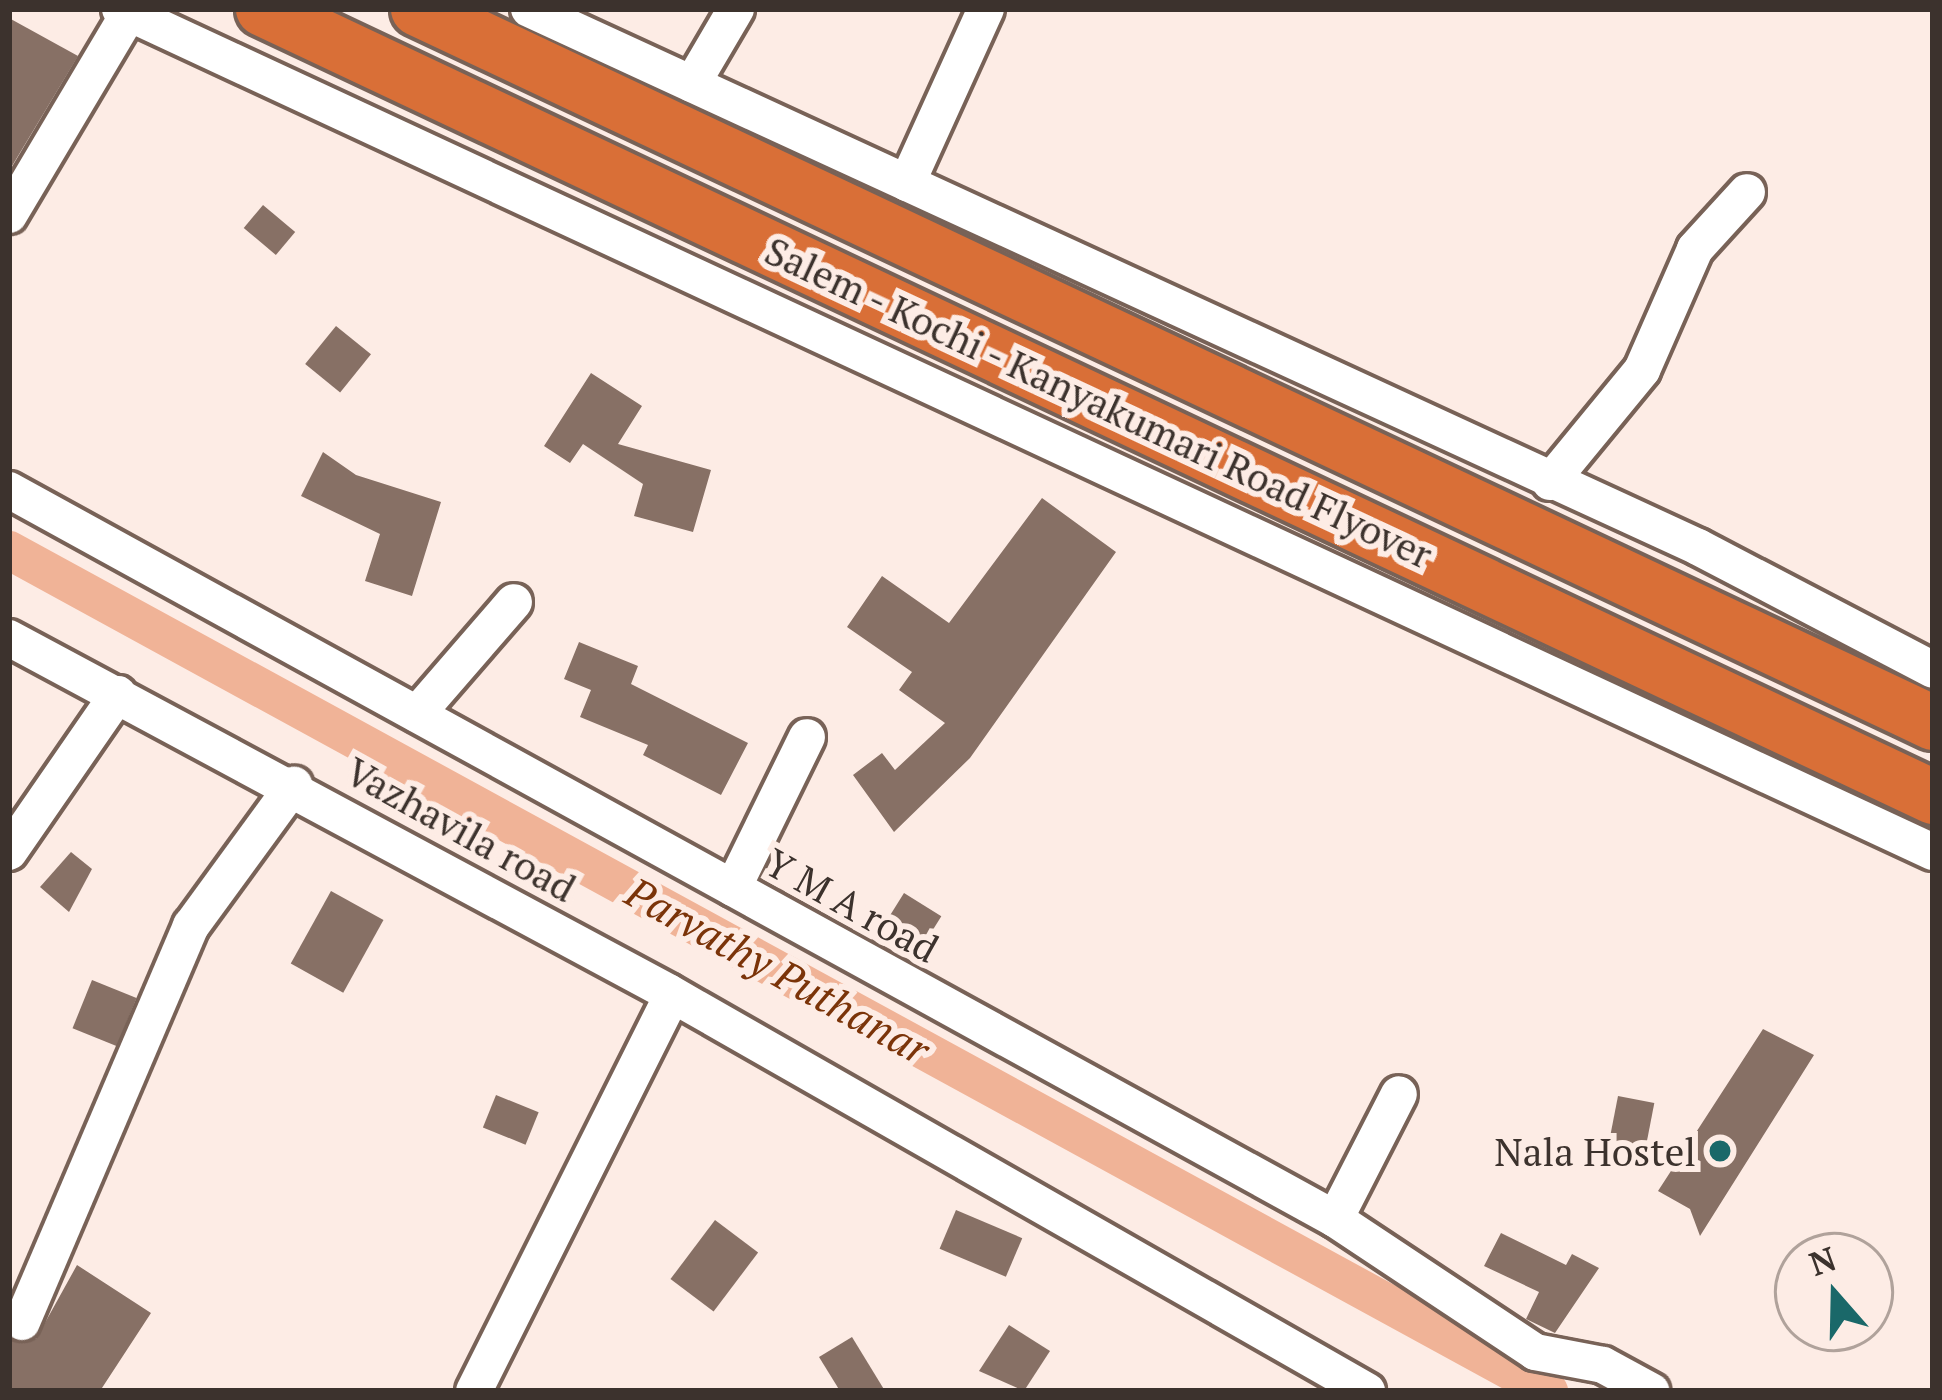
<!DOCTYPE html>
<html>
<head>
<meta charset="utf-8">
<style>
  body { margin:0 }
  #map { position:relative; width:1942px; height:1400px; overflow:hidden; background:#fdece5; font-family:"PT Serif",serif }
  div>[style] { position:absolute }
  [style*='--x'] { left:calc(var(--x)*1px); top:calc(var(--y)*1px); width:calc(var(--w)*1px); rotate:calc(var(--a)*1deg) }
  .canal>* { height:39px; margin:-19.5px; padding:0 19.5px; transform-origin:19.5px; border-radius:19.5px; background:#f0b397 }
  .building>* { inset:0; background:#877065; transform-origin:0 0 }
  .roads { filter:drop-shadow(3px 0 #786257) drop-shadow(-3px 0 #786257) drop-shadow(0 3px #786257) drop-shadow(0 -3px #786257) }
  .minor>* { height:36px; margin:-18px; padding:0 18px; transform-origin:18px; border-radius:18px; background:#fff }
  .highway>* { height:54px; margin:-27px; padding:0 27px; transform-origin:27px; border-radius:27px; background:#d96f37 }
  .dots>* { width:33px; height:33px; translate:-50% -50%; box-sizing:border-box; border:6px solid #fdece5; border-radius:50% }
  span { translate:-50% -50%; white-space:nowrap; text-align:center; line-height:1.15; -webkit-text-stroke:12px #fdece5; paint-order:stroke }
  .street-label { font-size:39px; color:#3c322d }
  .poi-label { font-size:39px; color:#3c322d }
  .right { translate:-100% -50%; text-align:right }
  .water-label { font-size:42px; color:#7b3409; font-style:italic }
  .frame { position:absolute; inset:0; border:12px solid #3c322d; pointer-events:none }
  .north { position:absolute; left:1774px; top:1232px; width:120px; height:120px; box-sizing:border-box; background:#fdece5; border:3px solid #b0a29b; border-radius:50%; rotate:340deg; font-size:33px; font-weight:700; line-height:48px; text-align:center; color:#3c322d }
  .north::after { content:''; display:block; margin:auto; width:42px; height:54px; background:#1a6869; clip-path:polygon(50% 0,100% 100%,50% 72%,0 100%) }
</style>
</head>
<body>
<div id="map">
  <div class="canal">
    <div style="--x:9;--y:550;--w:1754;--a:28.65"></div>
  </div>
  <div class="building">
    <div style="clip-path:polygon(9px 18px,78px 56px,9px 171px)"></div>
    <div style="left:263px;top:205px;width:42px;height:30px;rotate:40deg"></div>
    <div style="left:336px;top:326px;width:45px;height:49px;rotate:39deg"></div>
    <div style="clip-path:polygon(591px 373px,642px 406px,618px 444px,711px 470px,693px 532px,634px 516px,643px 484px,583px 444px,570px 463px,544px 446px)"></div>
    <div style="clip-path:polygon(323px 452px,356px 475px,441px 502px,412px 596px,365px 581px,380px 534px,301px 496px)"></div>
    <div style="clip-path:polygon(1042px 498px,1116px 552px,970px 758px,894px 832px,853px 775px,882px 753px,895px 770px,945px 723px,899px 690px,912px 672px,847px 627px,882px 576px,949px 623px)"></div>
    <div style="clip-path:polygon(579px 642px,638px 666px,631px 684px,748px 743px,721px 795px,643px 755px,648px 745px,580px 717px,591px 690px,564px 679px)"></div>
    <div style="clip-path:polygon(71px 852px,92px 869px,69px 912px,40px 887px)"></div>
    <div style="left:331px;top:891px;width:60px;height:83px;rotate:29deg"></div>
    <div style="left:904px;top:893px;width:44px;height:39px;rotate:32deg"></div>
    <div style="left:92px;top:980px;width:48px;height:52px;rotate:22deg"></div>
    <div style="clip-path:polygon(1763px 1029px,1814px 1055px,1700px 1236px,1690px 1209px,1658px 1191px)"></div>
    <div style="left:496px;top:1095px;width:46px;height:35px;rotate:22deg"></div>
    <div style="left:1618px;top:1096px;width:37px;height:62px;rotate:11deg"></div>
    <div style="left:956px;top:1210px;width:72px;height:42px;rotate:23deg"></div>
    <div style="left:715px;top:1220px;width:54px;height:74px;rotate:37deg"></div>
    <div style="clip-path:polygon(1501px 1233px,1566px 1265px,1572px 1254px,1599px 1268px,1555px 1333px,1526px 1319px,1539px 1292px,1484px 1266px)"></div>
    <div style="clip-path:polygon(77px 1265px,151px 1313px,100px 1391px,9px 1391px,9px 1340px,36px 1339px)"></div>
    <div style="clip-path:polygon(1009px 1325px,1050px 1351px,1024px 1391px,979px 1371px)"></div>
    <div style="clip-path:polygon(852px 1337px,885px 1391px,840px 1391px,819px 1357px)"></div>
  </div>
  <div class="roads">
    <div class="minor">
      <div style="--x:120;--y:9;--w:1999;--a:24.94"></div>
      <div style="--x:529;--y:9;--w:1287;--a:24.71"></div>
      <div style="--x:1698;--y:547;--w:265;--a:27.6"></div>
      <div style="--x:692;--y:84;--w:87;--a:-59.6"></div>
      <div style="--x:907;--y:183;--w:191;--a:-65.6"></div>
      <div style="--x:9;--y:215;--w:235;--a:-59.3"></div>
      <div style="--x:1550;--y:482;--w:145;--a:-50.6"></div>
      <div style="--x:1642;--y:370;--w:132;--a:-66.3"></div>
      <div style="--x:1695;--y:249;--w:77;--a:-47.6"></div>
      <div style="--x:9;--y:490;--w:1513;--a:28.8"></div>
      <div style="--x:1335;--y:1219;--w:240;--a:33.6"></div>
      <div style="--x:1535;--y:1352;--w:69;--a:10.8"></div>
      <div style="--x:1603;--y:1365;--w:55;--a:28.4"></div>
      <div style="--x:9;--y:638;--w:748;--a:28.24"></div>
      <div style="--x:668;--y:992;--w:805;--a:29.72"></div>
      <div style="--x:417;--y:714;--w:148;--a:-49.1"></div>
      <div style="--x:9;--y:852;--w:192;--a:-55.4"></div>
      <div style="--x:733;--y:888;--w:168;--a:-63.9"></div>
      <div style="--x:1335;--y:1219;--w:140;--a:-62.9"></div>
      <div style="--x:22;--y:1322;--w:431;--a:-66.9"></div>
      <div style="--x:191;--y:926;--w:175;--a:-53.9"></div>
      <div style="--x:474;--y:1391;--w:443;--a:-63.4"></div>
    </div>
    <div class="highway">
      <div style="--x:263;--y:9;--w:1847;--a:25.26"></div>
      <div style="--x:418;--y:9;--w:1675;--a:25.23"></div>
    </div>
  </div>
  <div class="dots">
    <div style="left:1720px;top:1151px;background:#1a6869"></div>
  </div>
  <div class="street-label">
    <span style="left:1099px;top:402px;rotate:25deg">Salem - Kochi - Kanyakumari Road Flyover</span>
    <span style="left:461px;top:829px;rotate:29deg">Vazhavila road</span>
    <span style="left:852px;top:905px;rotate:29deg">Y M A road</span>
  </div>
  <div class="poi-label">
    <span class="right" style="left:1696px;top:1151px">Nala Hostel</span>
  </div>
  <div class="water-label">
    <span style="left:778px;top:970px;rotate:29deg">Parvathy Puthanar</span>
  </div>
  <div class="frame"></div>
  <div class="north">N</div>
</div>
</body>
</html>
